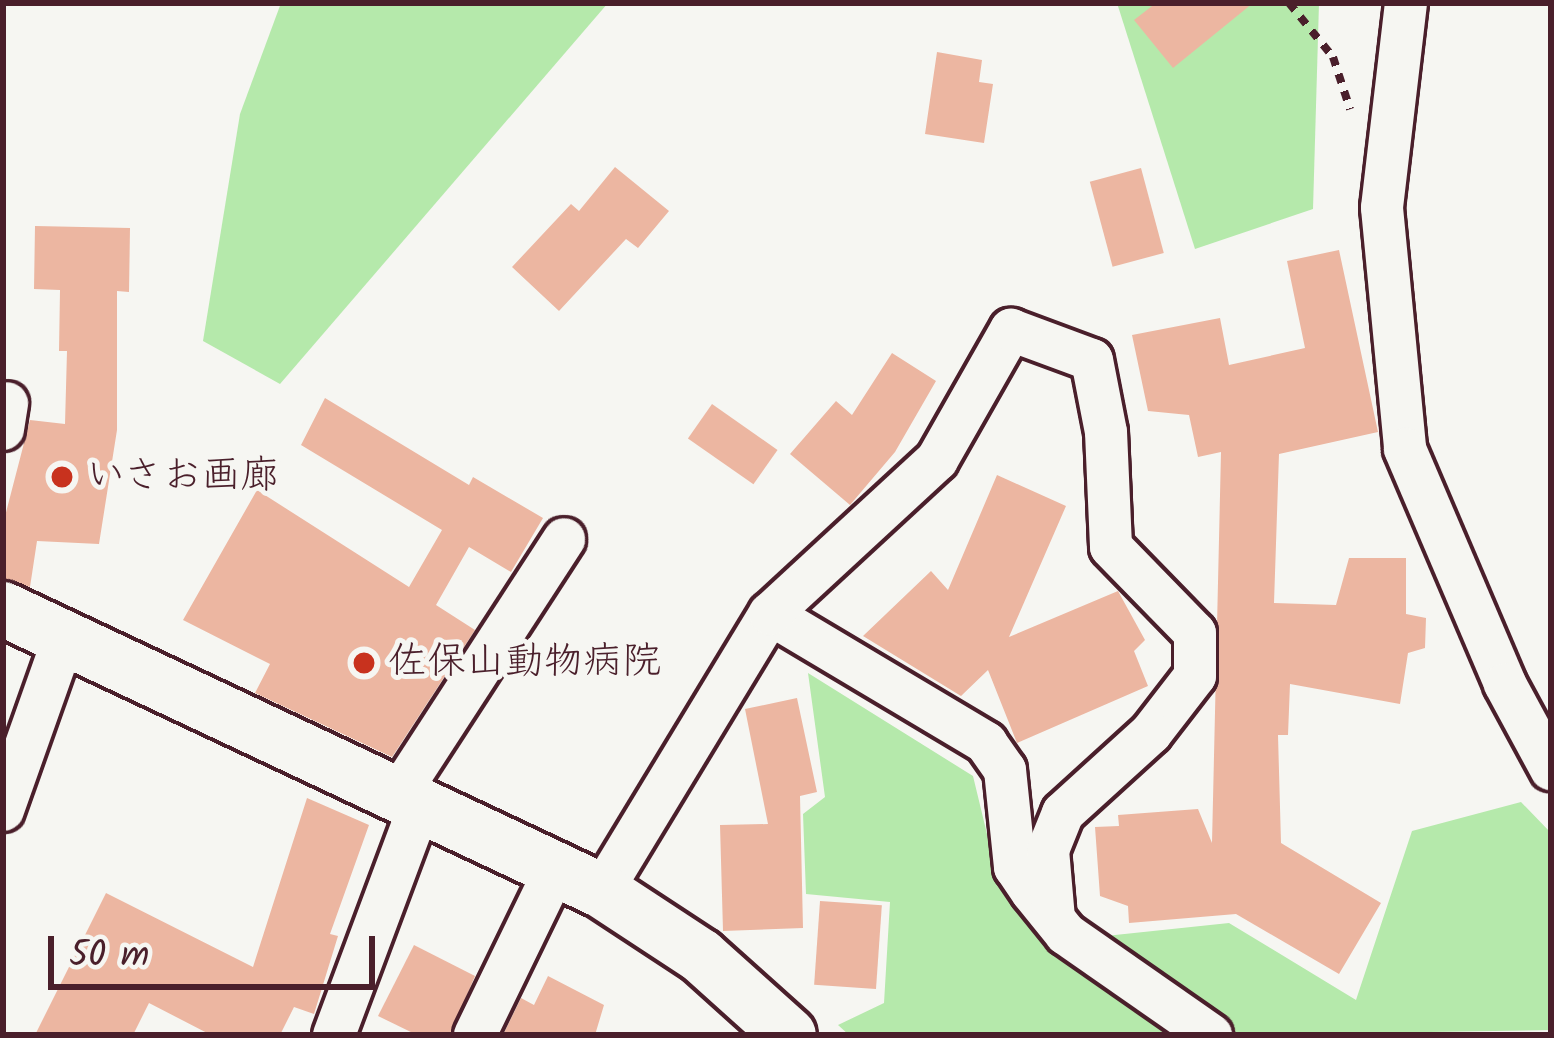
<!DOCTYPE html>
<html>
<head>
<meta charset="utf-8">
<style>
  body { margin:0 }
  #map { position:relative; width:1554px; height:1038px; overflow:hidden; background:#f6f6f2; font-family:Kalam,"Klee One",sans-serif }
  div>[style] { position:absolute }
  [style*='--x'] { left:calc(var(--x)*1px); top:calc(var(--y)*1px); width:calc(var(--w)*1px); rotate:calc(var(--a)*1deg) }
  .green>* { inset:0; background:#b5e9ab }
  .building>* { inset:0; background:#ecb6a1; transform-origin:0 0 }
  .path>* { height:8px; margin-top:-4px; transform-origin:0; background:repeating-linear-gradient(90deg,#4a1f2b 0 9px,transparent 0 18px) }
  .roads { filter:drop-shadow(3px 0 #4a1f2b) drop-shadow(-3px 0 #4a1f2b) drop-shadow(0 3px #4a1f2b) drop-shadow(0 -3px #4a1f2b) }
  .minor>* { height:42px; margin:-21px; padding:0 21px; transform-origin:21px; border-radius:21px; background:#f6f6f2 }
  .tertiary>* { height:54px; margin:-27px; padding:0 27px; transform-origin:27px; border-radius:27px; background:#f6f6f2 }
  .dots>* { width:33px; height:33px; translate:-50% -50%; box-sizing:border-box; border:6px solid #f6f6f2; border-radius:50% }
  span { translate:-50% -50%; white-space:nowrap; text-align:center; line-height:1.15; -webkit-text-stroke:10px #f6f6f2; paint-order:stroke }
  .poi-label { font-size:39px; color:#4a1f2b }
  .left { translate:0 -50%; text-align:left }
  .frame { position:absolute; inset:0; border:6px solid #4a1f2b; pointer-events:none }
  .scale { position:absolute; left:48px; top:936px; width:327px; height:54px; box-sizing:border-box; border:6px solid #4a1f2b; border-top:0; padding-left:15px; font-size:36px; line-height:42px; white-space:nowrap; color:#4a1f2b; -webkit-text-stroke:9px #f6f6f2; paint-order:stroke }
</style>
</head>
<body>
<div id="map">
  <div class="green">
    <div style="clip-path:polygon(281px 3px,608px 3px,280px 384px,203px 341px,240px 114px)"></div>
    <div style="clip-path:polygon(1117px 3px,1319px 3px,1313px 209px,1195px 249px)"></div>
    <div style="clip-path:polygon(808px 673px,973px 776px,994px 863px,1051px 949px,1182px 1035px,849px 1035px,838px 1025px,884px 1003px,890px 902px,806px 894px,803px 814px,825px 797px)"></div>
    <div style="clip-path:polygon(1521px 802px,1551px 833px,1551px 1030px,1230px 1035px,1096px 937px,1229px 923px,1356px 1000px,1412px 831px)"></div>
  </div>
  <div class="building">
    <div style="clip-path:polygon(1156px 3px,1253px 3px,1173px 68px,1134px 20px)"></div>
    <div style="clip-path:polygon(937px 52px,982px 60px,979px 82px,993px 84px,984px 143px,925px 134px)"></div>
    <div style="clip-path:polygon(615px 167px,669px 211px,638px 248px,626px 239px,559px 311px,512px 267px,571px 204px,579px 211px)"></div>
    <div style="left:1141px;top:168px;width:88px;height:53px;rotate:75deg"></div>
    <div style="clip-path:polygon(35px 226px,130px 228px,129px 292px,117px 291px,117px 430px,99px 544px,37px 541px,30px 587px,3px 578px,3px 524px,30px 420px,65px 424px,67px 351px,59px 351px,60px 290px,34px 289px)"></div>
    <div style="clip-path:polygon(1339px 250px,1378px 432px,1279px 454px,1274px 603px,1336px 605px,1349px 558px,1406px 558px,1406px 614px,1426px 618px,1425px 648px,1408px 653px,1400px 704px,1290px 684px,1288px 735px,1278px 735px,1281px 843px,1381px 903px,1339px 974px,1236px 914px,1129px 923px,1128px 906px,1100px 896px,1095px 827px,1119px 826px,1118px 815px,1198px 809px,1212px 843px,1221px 452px,1198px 457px,1189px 415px,1148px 411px,1132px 335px,1220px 318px,1229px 365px,1305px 348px,1287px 261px)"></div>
    <div style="clip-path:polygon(892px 353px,936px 381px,895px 452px,850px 505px,790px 454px,836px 401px,852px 415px)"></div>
    <div style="clip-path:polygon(325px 398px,469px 485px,473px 477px,543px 518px,511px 572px,469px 547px,436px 605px,475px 630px,392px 757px,255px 693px,270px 664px,183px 620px,257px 490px,409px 587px,442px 530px,301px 445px)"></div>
    <div style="left:712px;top:404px;width:80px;height:42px;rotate:35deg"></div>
    <div style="clip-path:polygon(997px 475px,1066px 506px,1009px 637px,1118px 591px,1145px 640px,1134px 651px,1148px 686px,1017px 743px,988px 670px,961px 696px,863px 636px,931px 571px,948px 590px)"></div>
    <div style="clip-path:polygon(797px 698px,817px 792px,800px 796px,803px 928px,723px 931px,720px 825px,768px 824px,745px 709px)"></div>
    <div style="clip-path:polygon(307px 798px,369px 825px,330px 934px,338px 936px,314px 1014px,294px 1007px,280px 1035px,211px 1035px,149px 1003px,133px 1035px,35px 1035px,106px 893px,253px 967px)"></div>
    <div style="left:820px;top:901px;width:62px;height:84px;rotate:4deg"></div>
    <div style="clip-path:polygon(414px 945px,475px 976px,450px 1035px,417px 1035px,378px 1016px)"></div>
    <div style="clip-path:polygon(548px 976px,604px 1005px,595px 1035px,503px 1035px,521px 998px,534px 1005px)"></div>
  </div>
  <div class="path">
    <div style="--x:1289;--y:3;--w:70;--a:50.8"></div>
    <div style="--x:1333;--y:57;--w:55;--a:71.9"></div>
  </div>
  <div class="roads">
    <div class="minor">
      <div style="--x:1406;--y:3;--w:206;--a:96.7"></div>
      <div style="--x:1382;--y:208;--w:242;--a:84.5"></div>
      <div style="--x:1405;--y:449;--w:255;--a:66.9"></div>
      <div style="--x:1505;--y:684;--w:97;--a:61.6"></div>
      <div style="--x:3;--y:429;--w:26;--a:-81"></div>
      <div style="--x:770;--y:614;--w:252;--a:30.8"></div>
      <div style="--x:986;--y:743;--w:33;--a:55"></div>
      <div style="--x:1005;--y:770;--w:98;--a:84.1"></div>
      <div style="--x:1015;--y:867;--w:30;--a:56"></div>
      <div style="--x:1032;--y:892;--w:54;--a:51"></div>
      <div style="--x:1066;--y:934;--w:177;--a:34.9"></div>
      <div style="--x:398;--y:795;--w:305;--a:-57"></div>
      <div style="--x:3;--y:810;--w:182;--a:-70.5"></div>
      <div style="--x:602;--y:891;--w:324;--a:-58.8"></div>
      <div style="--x:770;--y:614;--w:227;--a:-42.7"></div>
      <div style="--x:937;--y:460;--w:150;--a:-60.4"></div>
      <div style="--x:1011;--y:330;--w:86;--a:20.3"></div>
      <div style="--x:1092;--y:360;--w:73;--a:79"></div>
      <div style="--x:1106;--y:432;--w:115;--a:87.5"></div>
      <div style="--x:1111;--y:547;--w:120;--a:45.7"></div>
      <div style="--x:1195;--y:633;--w:43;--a:90"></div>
      <div style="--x:1195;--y:676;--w:72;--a:127.7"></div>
      <div style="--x:1151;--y:733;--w:119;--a:137.7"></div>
      <div style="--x:1063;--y:813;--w:40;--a:112"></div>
      <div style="--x:1048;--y:850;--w:68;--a:85"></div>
      <div style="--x:334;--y:1035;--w:246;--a:-69.5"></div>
      <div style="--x:475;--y:1035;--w:186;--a:-64.1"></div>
    </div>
    <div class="tertiary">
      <div style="--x:3;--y:609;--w:662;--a:25.21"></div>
      <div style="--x:602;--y:891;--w:118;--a:33.3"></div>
      <div style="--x:701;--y:956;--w:118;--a:41.9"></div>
    </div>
  </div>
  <div class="dots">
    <div style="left:62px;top:477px;background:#c8321e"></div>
    <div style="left:364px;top:663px;background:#c8321e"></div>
  </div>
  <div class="poi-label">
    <span class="left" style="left:86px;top:477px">いさお画廊</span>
    <span class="left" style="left:388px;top:663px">佐保山動物病院</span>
  </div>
  <div class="frame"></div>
  <div class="scale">50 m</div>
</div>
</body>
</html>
